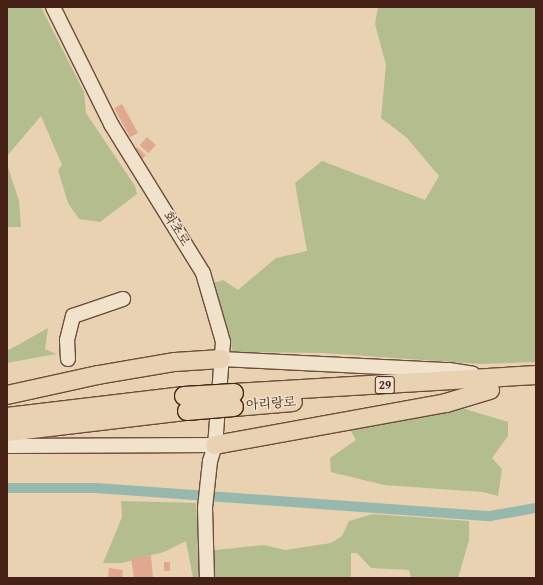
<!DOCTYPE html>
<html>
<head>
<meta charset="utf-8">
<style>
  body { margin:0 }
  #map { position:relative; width:543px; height:585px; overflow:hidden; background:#e9d2b1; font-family:"Gentium Book Plus","Noto Serif KR",serif }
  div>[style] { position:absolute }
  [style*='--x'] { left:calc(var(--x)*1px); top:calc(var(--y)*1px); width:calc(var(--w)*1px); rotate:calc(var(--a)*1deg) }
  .green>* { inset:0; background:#b4bd8d }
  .canal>* { height:10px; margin:-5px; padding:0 5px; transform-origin:5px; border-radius:5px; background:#97b8ac }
  .building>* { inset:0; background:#e0a98f; transform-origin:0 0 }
  .roads { filter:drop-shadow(1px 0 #6d4d3b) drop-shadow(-1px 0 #6d4d3b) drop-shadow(0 1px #6d4d3b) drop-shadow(0 -1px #6d4d3b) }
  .minor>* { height:14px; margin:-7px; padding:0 7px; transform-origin:7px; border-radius:7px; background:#f1e2cc }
  .major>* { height:18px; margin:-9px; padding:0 9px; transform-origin:9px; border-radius:9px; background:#e9d2b1 }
  .bridges { filter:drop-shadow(1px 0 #442114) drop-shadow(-1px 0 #442114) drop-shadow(0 1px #442114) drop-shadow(0 -1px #442114) }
  .major-bridge>* { height:18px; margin:-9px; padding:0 9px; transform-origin:9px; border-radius:9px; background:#e9d2b1 }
  span { translate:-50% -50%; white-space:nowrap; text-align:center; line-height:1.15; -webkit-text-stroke:3px #f1e2cc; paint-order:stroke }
  .shield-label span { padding:1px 3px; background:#f1e2cc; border:1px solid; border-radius:3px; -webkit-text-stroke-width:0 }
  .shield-label { font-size:12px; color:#442114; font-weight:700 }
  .street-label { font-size:13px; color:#442114 }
  .frame { position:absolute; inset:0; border:8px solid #442114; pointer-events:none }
</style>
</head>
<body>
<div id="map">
  <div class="green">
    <div style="clip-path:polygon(7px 7px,41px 7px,84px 92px,86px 113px,135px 186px,137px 194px,100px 222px,79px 219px,68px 203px,58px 170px,62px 165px,41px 116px,7px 156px)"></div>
    <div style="clip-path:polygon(378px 7px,536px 7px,536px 362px,480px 364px,324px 353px,233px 352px,214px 283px,223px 280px,238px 290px,276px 258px,307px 251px,295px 183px,322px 161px,425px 200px,439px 176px,407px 138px,381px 118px,386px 65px,375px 24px)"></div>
    <div style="clip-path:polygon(7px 164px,19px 201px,21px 227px,7px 227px)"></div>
    <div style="clip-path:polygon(48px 328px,45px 349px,56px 354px,7px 363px,7px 351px)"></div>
    <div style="clip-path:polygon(462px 408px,508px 422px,508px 436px,492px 458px,502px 469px,498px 496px,483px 492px,384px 485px,331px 472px,330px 458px,356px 440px,350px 429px)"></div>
    <div style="clip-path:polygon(121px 501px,196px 503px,200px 573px,215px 550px,264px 545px,285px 550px,331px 543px,342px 536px,349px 521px,373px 514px,469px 521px,469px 540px,458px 578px,411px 578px,409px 570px,371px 568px,357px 553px,351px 553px,351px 578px,193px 578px,186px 541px,164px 552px,122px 563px,103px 563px,122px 517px)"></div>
  </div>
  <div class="canal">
    <div style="--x:7;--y:488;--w:89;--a:0"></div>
    <div style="--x:96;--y:488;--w:395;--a:4.1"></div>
    <div style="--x:490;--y:516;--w:47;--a:-9.9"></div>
  </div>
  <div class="building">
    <div style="left:122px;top:104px;width:33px;height:9px;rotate:61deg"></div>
    <div style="left:147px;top:137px;width:12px;height:11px;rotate:42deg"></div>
    <div style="left:137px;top:147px;width:12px;height:5px;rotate:42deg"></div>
    <div style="clip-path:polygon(151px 556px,153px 578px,134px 578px,131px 558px)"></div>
    <div style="left:170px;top:562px;width:9px;height:6px;rotate:90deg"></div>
    <div style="clip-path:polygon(109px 568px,123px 570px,122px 578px,108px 578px)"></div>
  </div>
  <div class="roads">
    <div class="minor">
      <div style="--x:53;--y:7;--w:131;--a:63.6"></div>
      <div style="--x:111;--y:124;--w:175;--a:58.3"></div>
      <div style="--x:203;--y:273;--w:72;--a:73.8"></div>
      <div style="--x:223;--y:342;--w:103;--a:94.4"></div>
      <div style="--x:215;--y:445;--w:17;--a:107"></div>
      <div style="--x:210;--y:461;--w:47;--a:96.1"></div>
      <div style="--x:205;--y:508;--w:70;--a:88.4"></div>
      <div style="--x:68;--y:359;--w:19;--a:-93"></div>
      <div style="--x:67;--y:340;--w:25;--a:-76"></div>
      <div style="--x:73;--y:316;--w:53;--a:-18.8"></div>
      <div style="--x:221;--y:359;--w:228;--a:2.8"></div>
      <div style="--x:449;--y:370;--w:24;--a:9"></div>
      <div style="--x:7;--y:446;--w:208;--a:-0.3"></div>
    </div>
    <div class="major">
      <div style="--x:234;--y:393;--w:303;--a:-3.4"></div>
      <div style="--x:7;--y:395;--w:93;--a:-12.4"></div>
      <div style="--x:98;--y:375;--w:78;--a:-9.6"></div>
      <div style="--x:175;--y:362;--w:46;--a:-3.7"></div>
      <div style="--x:234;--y:407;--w:59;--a:-4.8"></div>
      <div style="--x:7;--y:417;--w:178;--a:-6.8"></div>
      <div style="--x:7;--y:432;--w:181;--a:-6.7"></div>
      <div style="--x:215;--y:445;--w:235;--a:-10.3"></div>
      <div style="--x:446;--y:403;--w:46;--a:-16.5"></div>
    </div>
  </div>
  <div class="bridges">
    <div class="major-bridge">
      <div style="--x:184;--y:396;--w:50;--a:-3.4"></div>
      <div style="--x:187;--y:411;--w:47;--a:-4.9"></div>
    </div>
  </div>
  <div class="shield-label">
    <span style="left:385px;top:385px">29</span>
  </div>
  <div class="street-label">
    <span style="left:176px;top:229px;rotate:58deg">화초로</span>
    <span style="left:271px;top:404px;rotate:-4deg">아리랑로</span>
  </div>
  <div class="frame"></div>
</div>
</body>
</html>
